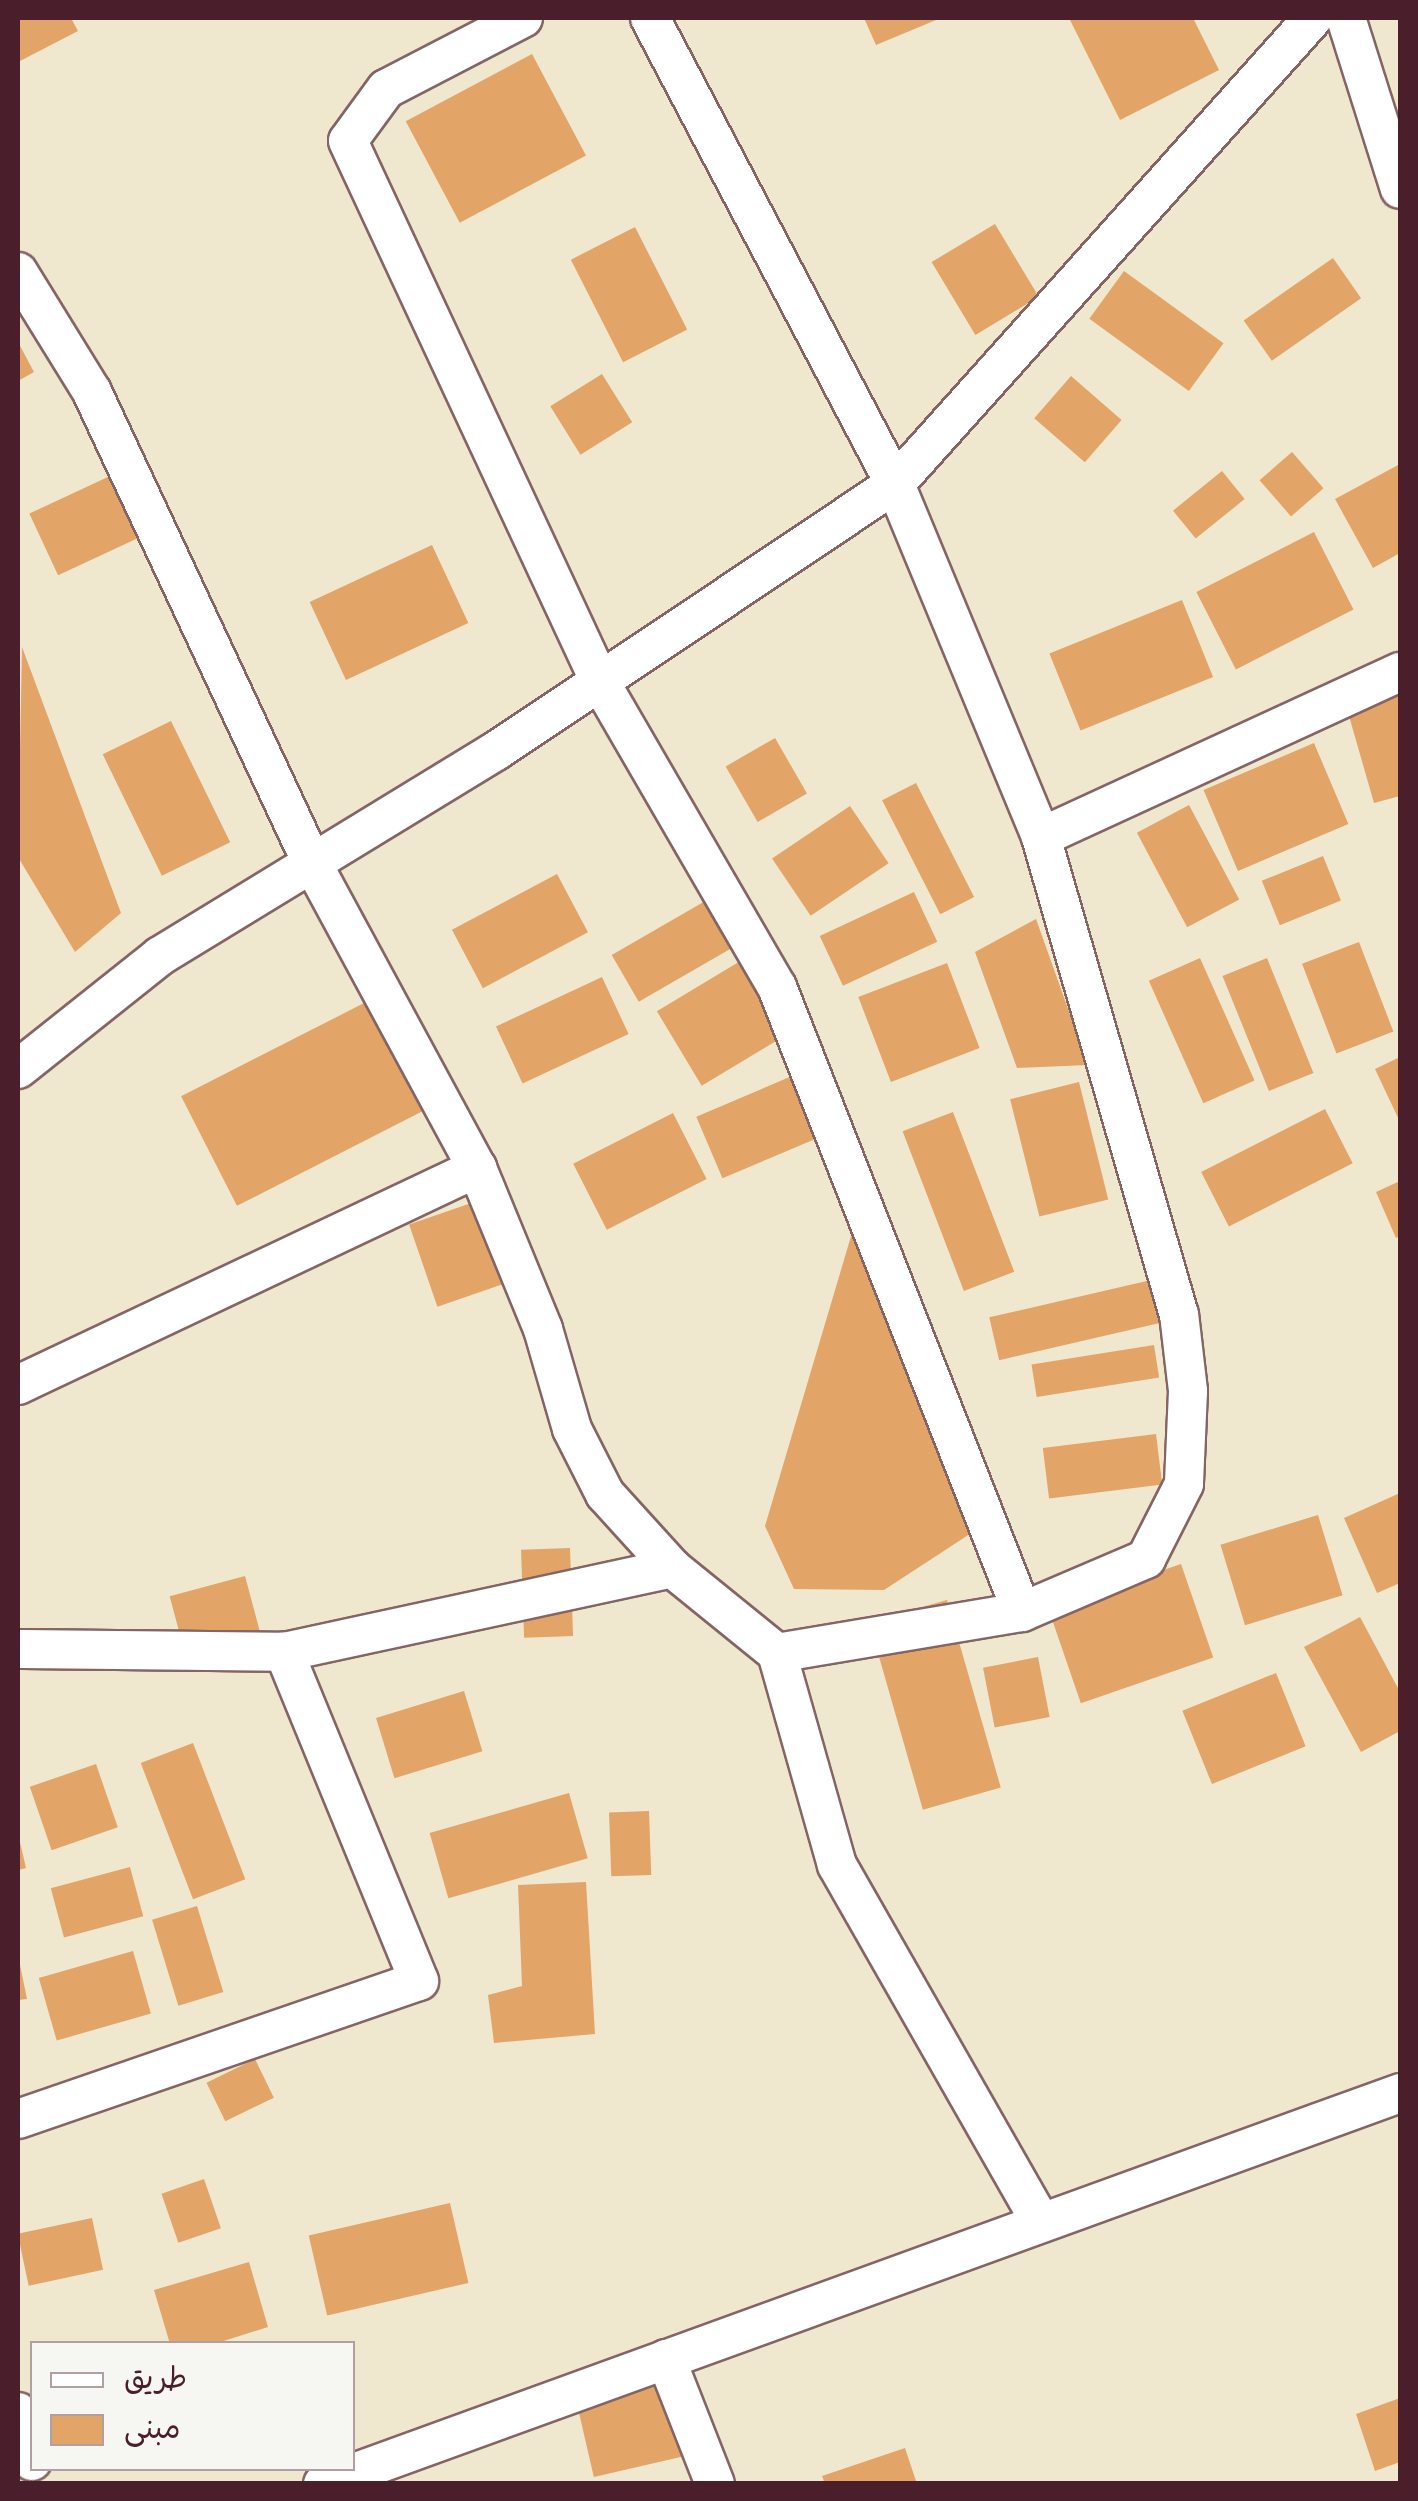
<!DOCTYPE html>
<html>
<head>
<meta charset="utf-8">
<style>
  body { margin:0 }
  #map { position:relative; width:1418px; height:2501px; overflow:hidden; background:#f0e7cf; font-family:"Gochi Hand","Playpen Sans Arabic",sans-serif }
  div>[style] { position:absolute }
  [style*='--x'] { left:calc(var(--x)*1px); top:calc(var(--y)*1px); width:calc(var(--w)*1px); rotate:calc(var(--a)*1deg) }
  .building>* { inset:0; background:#e3a467; transform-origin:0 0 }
  .roads { filter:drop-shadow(2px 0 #846564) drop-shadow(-2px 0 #846564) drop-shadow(0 2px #846564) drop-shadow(0 -2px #846564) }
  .street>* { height:38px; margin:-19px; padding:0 19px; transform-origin:19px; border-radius:19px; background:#fff }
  span { translate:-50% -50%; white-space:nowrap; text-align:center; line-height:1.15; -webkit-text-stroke:9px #f6f6f2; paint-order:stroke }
  .frame { position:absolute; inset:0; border:20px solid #4a1f2b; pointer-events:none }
  .legend { position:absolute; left:30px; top:2341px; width:325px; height:130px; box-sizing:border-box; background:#f6f6f2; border:2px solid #b1a0a2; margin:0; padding:12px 18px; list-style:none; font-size:30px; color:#4a1f2b }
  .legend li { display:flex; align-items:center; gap:20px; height:50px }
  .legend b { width:50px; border:2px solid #b1a0a2 }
</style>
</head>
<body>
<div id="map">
  <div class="building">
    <div style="clip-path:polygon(18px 18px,71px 18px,78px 31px,18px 62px)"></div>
    <div style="clip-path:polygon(864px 18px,935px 18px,936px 20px,876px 45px)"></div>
    <div style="clip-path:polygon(1069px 18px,1193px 18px,1219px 70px,1120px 120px)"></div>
    <div style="left:532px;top:54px;width:115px;height:143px;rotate:62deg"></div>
    <div style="left:995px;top:224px;width:85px;height:74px;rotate:59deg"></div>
    <div style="left:635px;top:227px;width:115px;height:72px;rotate:63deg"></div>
    <div style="left:1333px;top:258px;width:49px;height:109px;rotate:55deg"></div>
    <div style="left:1124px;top:271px;width:123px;height:59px;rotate:36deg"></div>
    <div style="clip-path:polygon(18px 342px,34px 372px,18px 381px)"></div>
    <div style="left:602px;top:374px;width:57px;height:61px;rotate:58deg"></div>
    <div style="left:1071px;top:376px;width:67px;height:56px;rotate:41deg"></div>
    <div style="left:1292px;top:452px;width:48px;height:43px;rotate:49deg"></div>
    <div style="clip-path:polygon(1400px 464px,1400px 553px,1373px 568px,1335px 499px)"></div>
    <div style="left:1222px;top:471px;width:36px;height:63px;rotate:51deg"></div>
    <div style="left:110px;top:476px;width:68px;height:89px;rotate:65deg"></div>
    <div style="left:1314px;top:532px;width:87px;height:132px;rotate:63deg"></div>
    <div style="left:432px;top:545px;width:86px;height:135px;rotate:65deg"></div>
    <div style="left:1182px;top:600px;width:83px;height:143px;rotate:68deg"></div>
    <div style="clip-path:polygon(22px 647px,121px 913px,75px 952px,18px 857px)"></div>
    <div style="clip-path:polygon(1400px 694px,1400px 796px,1374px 803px,1347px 709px)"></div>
    <div style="left:171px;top:721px;width:135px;height:76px;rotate:64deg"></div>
    <div style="left:775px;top:738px;width:64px;height:57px;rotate:60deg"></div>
    <div style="left:1314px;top:743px;width:88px;height:120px;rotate:67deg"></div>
    <div style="left:916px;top:783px;width:128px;height:38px;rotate:63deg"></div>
    <div style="left:1189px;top:805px;width:107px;height:59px;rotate:62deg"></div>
    <div style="left:850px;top:806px;width:69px;height:94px;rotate:56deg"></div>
    <div style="left:1323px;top:856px;width:48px;height:66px;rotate:68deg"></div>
    <div style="left:557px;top:874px;width:66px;height:119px;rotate:62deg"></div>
    <div style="left:914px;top:892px;width:55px;height:104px;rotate:65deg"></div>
    <div style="left:707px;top:900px;width:54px;height:110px;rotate:60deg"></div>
    <div style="clip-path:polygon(1036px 919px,1088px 1065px,1017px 1068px,975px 952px)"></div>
    <div style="left:1359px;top:942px;width:96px;height:61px;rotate:69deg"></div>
    <div style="left:752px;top:954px;width:87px;height:111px;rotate:59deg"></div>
    <div style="left:1200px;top:958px;width:134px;height:56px;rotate:66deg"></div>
    <div style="left:1267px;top:958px;width:124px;height:48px;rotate:68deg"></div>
    <div style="left:947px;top:963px;width:91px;height:95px;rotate:69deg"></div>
    <div style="left:602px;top:977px;width:63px;height:117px;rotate:65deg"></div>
    <div style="left:370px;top:1000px;width:123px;height:212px;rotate:63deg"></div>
    <div style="clip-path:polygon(1400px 1057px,1400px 1122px,1375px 1069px)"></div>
    <div style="left:792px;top:1076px;width:67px;height:104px;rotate:67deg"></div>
    <div style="left:1079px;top:1082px;width:121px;height:71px;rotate:76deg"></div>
    <div style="left:1325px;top:1109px;width:61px;height:139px;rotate:63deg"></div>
    <div style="left:953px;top:1112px;width:171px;height:54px;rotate:69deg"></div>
    <div style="left:673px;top:1113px;width:74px;height:112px;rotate:63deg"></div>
    <div style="clip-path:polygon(1400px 1181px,1400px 1236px,1396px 1238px,1376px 1192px)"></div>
    <div style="left:480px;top:1200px;width:87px;height:75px;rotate:71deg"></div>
    <div style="clip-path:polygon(857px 1216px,982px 1526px,884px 1590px,794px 1589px,765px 1526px)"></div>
    <div style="left:1151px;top:1280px;width:44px;height:166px;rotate:77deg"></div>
    <div style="left:1154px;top:1345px;width:33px;height:124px;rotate:81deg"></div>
    <div style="left:1156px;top:1434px;width:51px;height:114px;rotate:83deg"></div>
    <div style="clip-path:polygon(1400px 1493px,1400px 1583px,1377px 1593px,1344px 1518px)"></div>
    <div style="left:1318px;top:1515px;width:84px;height:102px;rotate:73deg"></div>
    <div style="left:570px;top:1548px;width:88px;height:49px;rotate:88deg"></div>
    <div style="left:1181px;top:1564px;width:99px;height:140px;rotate:71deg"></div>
    <div style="left:245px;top:1576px;width:67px;height:78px;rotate:75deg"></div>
    <div style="left:947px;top:1600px;width:195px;height:81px;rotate:74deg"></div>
    <div style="clip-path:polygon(1360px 1617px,1400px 1692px,1400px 1731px,1361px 1752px,1304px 1647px)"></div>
    <div style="left:1038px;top:1657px;width:61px;height:56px;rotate:79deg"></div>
    <div style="left:1276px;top:1673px;width:79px;height:101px;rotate:68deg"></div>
    <div style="left:464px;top:1691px;width:63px;height:92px;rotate:73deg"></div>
    <div style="left:193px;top:1743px;width:146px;height:56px;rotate:69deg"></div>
    <div style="left:96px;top:1764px;width:67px;height:70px;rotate:71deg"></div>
    <div style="left:569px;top:1793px;width:68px;height:145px;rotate:74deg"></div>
    <div style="left:649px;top:1811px;width:64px;height:40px;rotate:88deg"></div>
    <div style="clip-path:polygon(19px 1838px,26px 1868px,18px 1870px,18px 1839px)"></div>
    <div style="left:130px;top:1867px;width:51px;height:82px;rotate:75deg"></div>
    <div style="clip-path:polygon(586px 1882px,595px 2034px,494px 2043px,488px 1995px,522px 1986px,518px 1885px)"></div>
    <div style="left:197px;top:1906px;width:90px;height:47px;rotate:73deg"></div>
    <div style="left:133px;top:1951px;width:65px;height:98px;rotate:74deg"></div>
    <div style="clip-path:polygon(18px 1955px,27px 1999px,18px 2000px)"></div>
    <div style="left:255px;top:2059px;width:43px;height:54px;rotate:64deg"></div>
    <div style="left:204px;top:2179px;width:52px;height:45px;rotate:71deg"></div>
    <div style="left:450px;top:2203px;width:82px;height:145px;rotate:77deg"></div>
    <div style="left:92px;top:2218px;width:53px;height:76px;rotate:78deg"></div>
    <div style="clip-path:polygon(249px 2262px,268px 2327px,214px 2344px,170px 2344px,154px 2290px)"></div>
    <div style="left:672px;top:2380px;width:77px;height:98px;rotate:77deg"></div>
    <div style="clip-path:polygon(1400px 2398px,1400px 2462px,1375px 2471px,1356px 2414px)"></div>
    <div style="clip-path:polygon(905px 2448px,917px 2484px,825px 2484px,822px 2476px)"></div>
  </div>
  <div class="roads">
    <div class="street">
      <div style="--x:523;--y:18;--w:154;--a:152.6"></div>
      <div style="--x:386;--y:89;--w:64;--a:126.2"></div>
      <div style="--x:348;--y:141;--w:597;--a:65.02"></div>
      <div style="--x:600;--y:682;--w:353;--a:59.9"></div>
      <div style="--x:777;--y:987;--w:671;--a:68.59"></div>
      <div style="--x:650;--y:18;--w:526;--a:62.27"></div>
      <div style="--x:895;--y:484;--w:382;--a:67.5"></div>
      <div style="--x:1041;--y:837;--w:497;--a:73.9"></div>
      <div style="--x:1179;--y:1314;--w:78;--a:83.3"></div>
      <div style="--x:1188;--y:1391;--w:93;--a:92.5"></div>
      <div style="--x:1184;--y:1484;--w:84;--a:116.9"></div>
      <div style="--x:1146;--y:1559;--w:135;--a:156.9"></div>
      <div style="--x:1022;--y:1612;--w:248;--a:170.5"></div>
      <div style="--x:1346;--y:18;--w:179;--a:72.5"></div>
      <div style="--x:18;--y:272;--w:141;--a:58.3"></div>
      <div style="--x:92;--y:392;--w:520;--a:64.96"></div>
      <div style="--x:312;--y:863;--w:347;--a:61.6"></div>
      <div style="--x:477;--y:1168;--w:174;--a:67.7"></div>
      <div style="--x:543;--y:1329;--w:104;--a:73.8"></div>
      <div style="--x:572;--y:1429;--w:73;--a:63.1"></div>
      <div style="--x:605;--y:1494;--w:100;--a:47.8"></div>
      <div style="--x:672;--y:1568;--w:135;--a:39"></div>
      <div style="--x:777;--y:1653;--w:220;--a:74.2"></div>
      <div style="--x:837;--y:1865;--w:411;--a:60.3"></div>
      <div style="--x:1041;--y:837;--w:395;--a:-24.7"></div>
      <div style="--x:18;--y:1069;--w:181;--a:-38.5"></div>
      <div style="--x:160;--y:956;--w:394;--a:-31.4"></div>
      <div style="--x:496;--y:751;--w:480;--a:-33.8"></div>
      <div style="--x:895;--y:484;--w:626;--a:-48.11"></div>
      <div style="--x:18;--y:1385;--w:508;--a:-25.3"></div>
      <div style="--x:18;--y:1649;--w:266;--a:0.6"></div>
      <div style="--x:284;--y:1652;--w:397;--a:-12.2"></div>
      <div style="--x:18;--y:2119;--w:424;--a:-19"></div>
      <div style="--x:419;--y:1981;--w:356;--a:-112.3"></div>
      <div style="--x:666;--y:2359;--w:134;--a:68.6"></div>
      <div style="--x:18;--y:2412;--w:51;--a:74.1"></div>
      <div style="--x:323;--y:2484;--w:1146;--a:-19.95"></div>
    </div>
  </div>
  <div class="frame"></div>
  <ul class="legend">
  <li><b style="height:12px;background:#fff"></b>طريق</li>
  <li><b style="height:28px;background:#e3a467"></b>مبنى</li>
  </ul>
</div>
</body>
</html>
